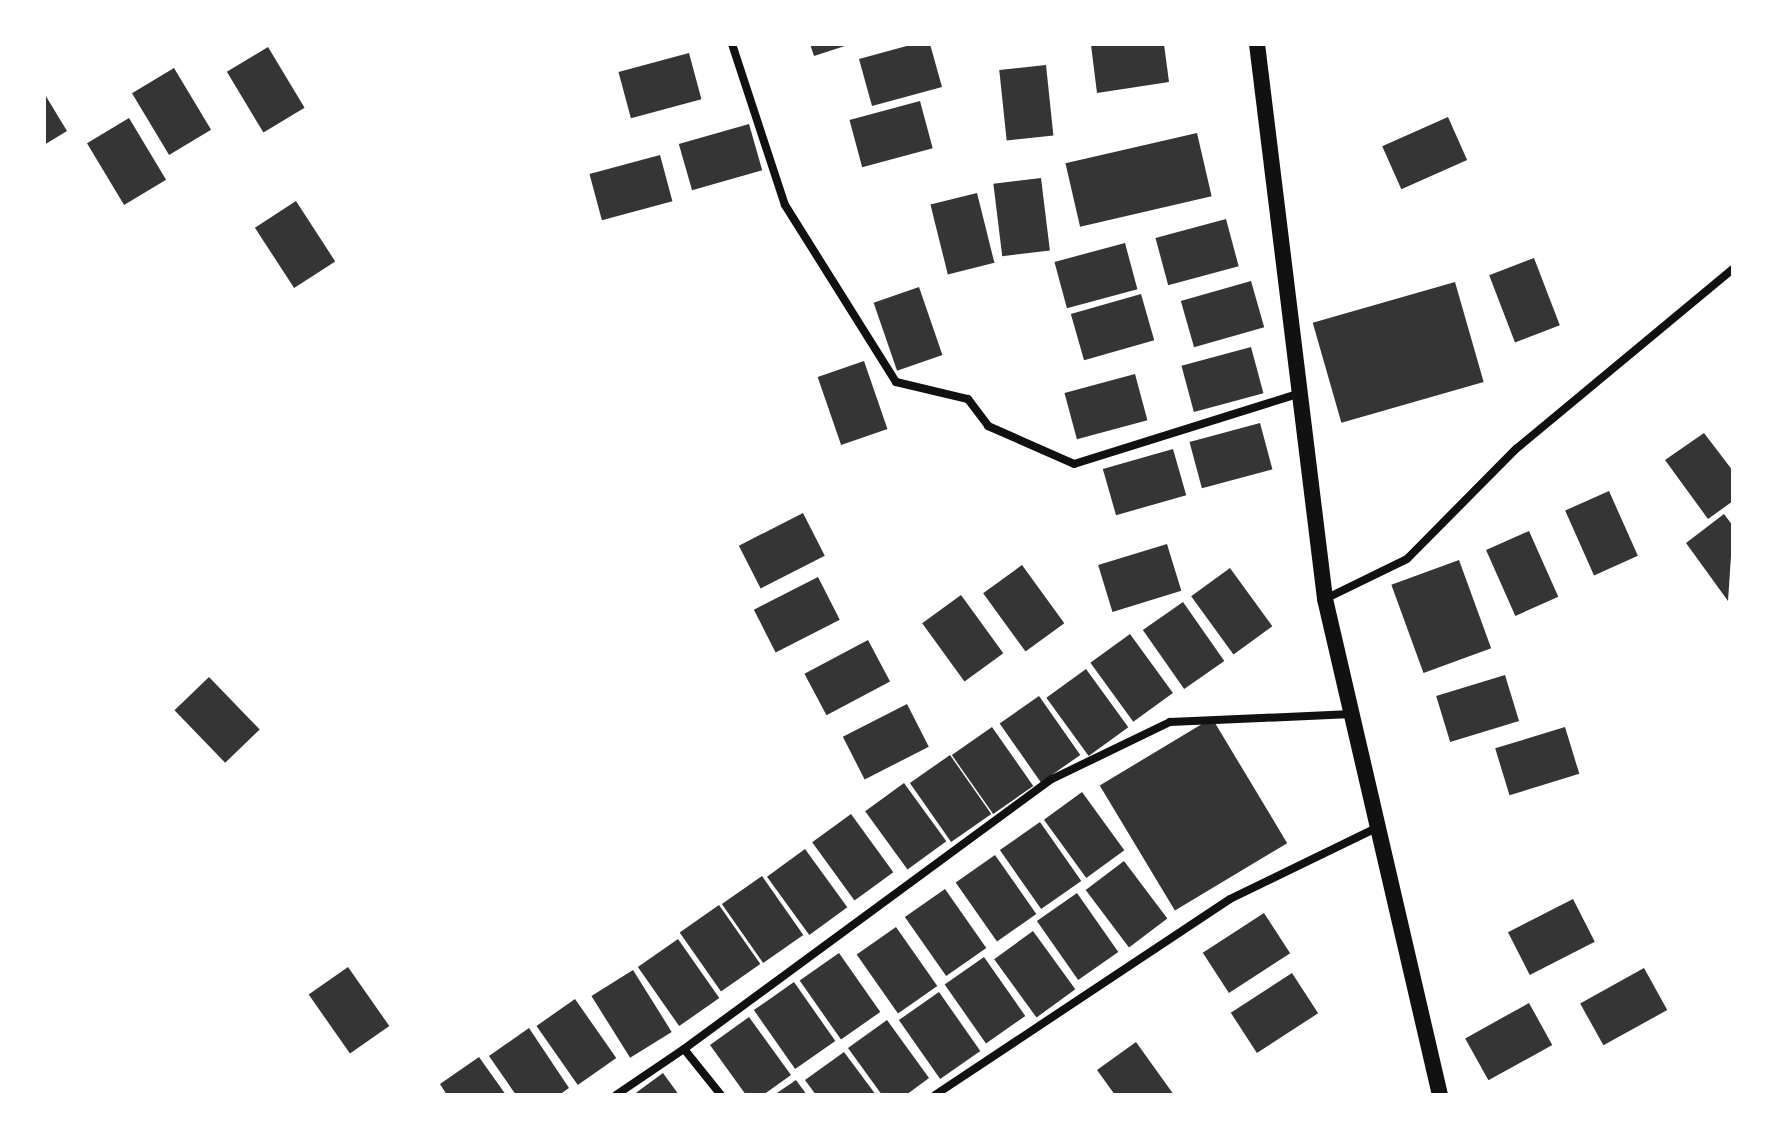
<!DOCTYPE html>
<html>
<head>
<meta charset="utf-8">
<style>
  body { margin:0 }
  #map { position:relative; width:1777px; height:1139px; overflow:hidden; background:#fff; font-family:Merriweather,serif }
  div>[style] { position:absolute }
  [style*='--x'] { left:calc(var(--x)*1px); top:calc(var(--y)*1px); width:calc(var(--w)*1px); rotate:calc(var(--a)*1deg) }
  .building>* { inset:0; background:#353535; transform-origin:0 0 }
  .minor>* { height:8px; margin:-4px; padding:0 4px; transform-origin:4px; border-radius:4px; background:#111 }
  .secondary>* { height:16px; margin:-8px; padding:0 8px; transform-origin:8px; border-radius:8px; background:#111 }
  span { translate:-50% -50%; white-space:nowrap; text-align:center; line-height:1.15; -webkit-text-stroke:7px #fff; paint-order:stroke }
  .frame { position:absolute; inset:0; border:46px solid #fff; pointer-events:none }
</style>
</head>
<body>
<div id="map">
  <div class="building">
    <div style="clip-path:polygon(810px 44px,848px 44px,848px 45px,814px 56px)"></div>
    <div style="clip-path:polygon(914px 44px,930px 44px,942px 87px,872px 106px,859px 59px)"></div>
    <div style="clip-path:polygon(1097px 44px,1164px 44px,1169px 82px,1097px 93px,1091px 45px)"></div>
    <div style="left:268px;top:47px;width:71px;height:48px;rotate:59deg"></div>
    <div style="left:689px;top:53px;width:48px;height:73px;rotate:75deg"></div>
    <div style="left:1046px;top:65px;width:71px;height:47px;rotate:84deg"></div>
    <div style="left:174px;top:68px;width:72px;height:49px;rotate:59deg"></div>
    <div style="clip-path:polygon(44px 93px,67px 131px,44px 145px)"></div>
    <div style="left:920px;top:101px;width:49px;height:73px;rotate:75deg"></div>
    <div style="left:1448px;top:117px;width:47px;height:72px;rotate:66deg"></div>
    <div style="left:129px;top:118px;width:72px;height:49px;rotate:59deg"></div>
    <div style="left:749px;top:124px;width:48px;height:73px;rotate:74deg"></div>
    <div style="left:1197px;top:133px;width:65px;height:135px;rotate:77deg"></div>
    <div style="left:660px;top:155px;width:48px;height:73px;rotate:75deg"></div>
    <div style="left:1041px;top:178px;width:73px;height:48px;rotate:83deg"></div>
    <div style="left:977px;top:193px;width:72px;height:48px;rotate:76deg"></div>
    <div style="left:296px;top:201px;width:72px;height:49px;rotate:57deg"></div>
    <div style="left:1226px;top:219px;width:49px;height:73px;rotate:75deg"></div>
    <div style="left:1125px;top:243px;width:48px;height:73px;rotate:75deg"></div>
    <div style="left:1534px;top:258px;width:72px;height:48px;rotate:69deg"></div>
    <div style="left:1251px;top:281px;width:48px;height:73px;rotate:74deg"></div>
    <div style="left:1455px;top:282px;width:104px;height:148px;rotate:74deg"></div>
    <div style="left:919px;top:287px;width:72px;height:48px;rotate:71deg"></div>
    <div style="left:1141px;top:294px;width:48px;height:73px;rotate:74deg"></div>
    <div style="left:1251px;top:347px;width:48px;height:72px;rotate:75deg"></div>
    <div style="left:864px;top:361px;width:72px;height:49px;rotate:71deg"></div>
    <div style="left:1135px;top:374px;width:48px;height:73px;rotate:75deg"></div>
    <div style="left:1260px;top:423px;width:48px;height:73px;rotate:75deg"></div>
    <div style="clip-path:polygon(1704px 433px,1733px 471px,1733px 501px,1708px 519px,1665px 460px)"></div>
    <div style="left:1173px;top:449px;width:48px;height:73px;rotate:74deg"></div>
    <div style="left:1609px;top:491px;width:71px;height:48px;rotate:66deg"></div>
    <div style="left:803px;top:513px;width:48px;height:72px;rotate:63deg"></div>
    <div style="clip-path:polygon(1724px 514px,1733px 526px,1728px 601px,1686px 543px)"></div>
    <div style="left:1529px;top:531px;width:72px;height:47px;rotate:66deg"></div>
    <div style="left:1167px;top:544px;width:49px;height:72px;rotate:73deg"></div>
    <div style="left:1459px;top:560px;width:94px;height:72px;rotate:70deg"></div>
    <div style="left:1022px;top:565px;width:72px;height:48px;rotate:54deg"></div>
    <div style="left:1230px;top:568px;width:72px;height:48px;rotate:54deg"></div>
    <div style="left:818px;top:577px;width:48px;height:72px;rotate:63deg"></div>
    <div style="left:961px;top:595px;width:72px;height:48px;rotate:54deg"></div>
    <div style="left:1183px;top:602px;width:72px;height:49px;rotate:55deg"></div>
    <div style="left:1130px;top:634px;width:73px;height:49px;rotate:54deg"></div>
    <div style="left:868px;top:640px;width:47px;height:72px;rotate:62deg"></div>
    <div style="left:1086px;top:669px;width:72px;height:49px;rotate:54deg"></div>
    <div style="left:1505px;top:675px;width:48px;height:72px;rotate:73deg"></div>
    <div style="left:209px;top:677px;width:73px;height:48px;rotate:46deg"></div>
    <div style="left:1039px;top:696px;width:72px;height:48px;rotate:55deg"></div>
    <div style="left:907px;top:704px;width:48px;height:72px;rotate:63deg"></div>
    <div style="left:1212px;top:718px;width:146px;height:131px;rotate:59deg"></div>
    <div style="left:992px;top:727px;width:72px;height:49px;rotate:55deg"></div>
    <div style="left:1565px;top:727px;width:49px;height:73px;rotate:73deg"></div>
    <div style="left:950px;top:755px;width:72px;height:49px;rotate:55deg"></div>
    <div style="left:904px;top:783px;width:72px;height:48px;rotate:54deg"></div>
    <div style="left:1082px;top:792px;width:72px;height:47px;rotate:54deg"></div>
    <div style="left:851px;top:814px;width:72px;height:48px;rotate:54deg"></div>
    <div style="left:1040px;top:822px;width:72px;height:49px;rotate:55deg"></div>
    <div style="left:805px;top:849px;width:72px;height:47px;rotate:54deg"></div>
    <div style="left:995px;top:855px;width:72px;height:48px;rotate:55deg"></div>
    <div style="left:1124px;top:861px;width:72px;height:48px;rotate:53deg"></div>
    <div style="left:762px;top:876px;width:72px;height:49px;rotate:55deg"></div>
    <div style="left:945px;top:889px;width:72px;height:49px;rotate:55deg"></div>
    <div style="left:1077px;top:893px;width:72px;height:49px;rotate:55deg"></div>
    <div style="left:1573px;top:899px;width:48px;height:73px;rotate:63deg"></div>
    <div style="left:719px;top:905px;width:72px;height:48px;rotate:55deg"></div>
    <div style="left:1264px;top:913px;width:48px;height:73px;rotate:57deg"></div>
    <div style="left:896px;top:927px;width:72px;height:48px;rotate:55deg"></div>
    <div style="left:1033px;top:931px;width:72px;height:48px;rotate:54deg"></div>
    <div style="left:678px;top:939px;width:72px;height:49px;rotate:55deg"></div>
    <div style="left:839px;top:953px;width:72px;height:48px;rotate:55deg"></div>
    <div style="left:984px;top:957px;width:72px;height:48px;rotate:55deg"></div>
    <div style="left:348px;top:967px;width:72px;height:48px;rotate:55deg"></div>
    <div style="left:1644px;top:968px;width:48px;height:73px;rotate:61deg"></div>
    <div style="left:633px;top:970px;width:73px;height:49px;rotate:58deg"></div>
    <div style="left:1292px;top:973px;width:48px;height:73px;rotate:57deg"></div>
    <div style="left:794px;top:982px;width:72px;height:49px;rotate:55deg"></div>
    <div style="left:939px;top:992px;width:72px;height:49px;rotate:55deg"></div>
    <div style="left:575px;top:999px;width:72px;height:47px;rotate:55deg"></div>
    <div style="left:1529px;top:1003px;width:48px;height:73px;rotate:61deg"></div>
    <div style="clip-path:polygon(749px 1017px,791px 1075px,763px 1095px,746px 1095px,710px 1045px)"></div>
    <div style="clip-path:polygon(887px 1020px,929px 1078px,906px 1095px,882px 1095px,848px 1048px)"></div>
    <div style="clip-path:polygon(529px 1028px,569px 1088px,559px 1095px,516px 1095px,489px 1056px)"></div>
    <div style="clip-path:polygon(1136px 1042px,1174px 1095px,1115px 1095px,1097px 1070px)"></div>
    <div style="clip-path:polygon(844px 1052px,876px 1095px,816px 1095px,805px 1080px)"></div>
    <div style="clip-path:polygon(479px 1057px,506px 1095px,447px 1095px,440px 1084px)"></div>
    <div style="clip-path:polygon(663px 1073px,679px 1095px,633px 1095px)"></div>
    <div style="clip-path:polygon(796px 1080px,807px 1095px,774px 1095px)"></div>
  </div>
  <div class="minor">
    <div style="--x:732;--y:44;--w:169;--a:71.8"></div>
    <div style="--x:785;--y:205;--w:209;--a:57.9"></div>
    <div style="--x:896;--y:382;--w:74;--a:13.3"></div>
    <div style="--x:968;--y:399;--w:34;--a:53"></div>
    <div style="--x:988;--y:426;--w:94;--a:23.8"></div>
    <div style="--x:1074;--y:464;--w:238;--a:-17.4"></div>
    <div style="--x:1325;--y:599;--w:91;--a:-26"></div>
    <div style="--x:1407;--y:559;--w:155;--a:-45.3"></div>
    <div style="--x:1516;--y:449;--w:282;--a:-39.7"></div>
    <div style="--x:616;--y:1095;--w:82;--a:-34.1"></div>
    <div style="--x:721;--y:1095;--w:59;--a:-128.8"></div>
    <div style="--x:684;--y:1049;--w:456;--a:-36.3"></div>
    <div style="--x:1052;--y:779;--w:131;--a:-25.8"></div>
    <div style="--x:1170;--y:722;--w:182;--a:-2.5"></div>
    <div style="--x:935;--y:1095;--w:354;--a:-33.6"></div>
    <div style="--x:1230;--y:899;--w:160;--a:-25.9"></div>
  </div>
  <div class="secondary">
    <div style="--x:1257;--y:44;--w:559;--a:83.01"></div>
    <div style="--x:1325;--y:599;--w:509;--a:76.95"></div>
  </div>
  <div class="frame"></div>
</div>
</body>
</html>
